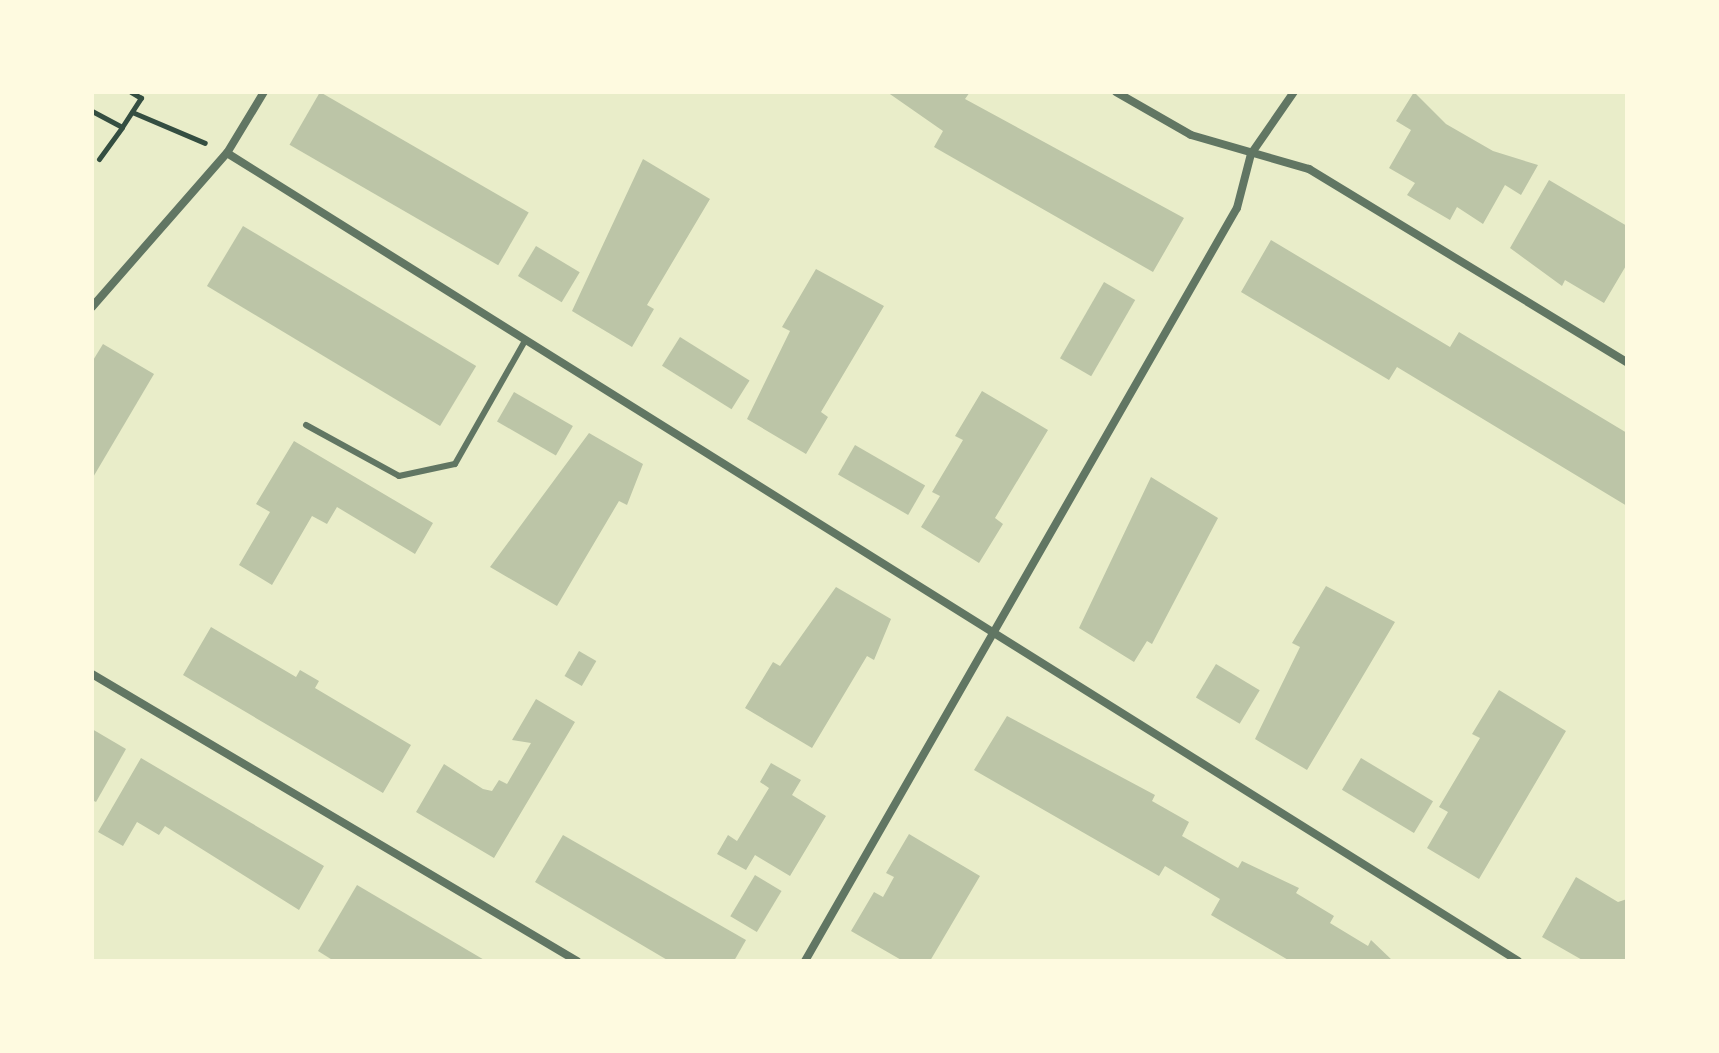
<!DOCTYPE html>
<html>
<head>
<meta charset="utf-8">
<style>
  body { margin:0 }
  #map { position:relative; width:1719px; height:1053px; overflow:hidden; background:#e9edc9; font-family:Arial,sans-serif }
  div>[style] { position:absolute }
  [style*='--x'] { left:calc(var(--x)*1px); top:calc(var(--y)*1px); width:calc(var(--w)*1px); rotate:calc(var(--a)*1deg) }
  .building>* { inset:0; background:#bcc5a7; transform-origin:0 0 }
  .path>* { height:5px; margin:-2.5px; padding:0 2.5px; transform-origin:2.5px; border-radius:2.5px; background:#344e41 }
  .service>* { height:6px; margin:-3px; padding:0 3px; transform-origin:3px; border-radius:3px; background:#617663 }
  .minor>* { height:8px; margin:-4px; padding:0 4px; transform-origin:4px; border-radius:4px; background:#617663 }
  span { translate:-50% -50%; white-space:nowrap; text-align:center; line-height:1.15; -webkit-text-stroke:7px #fefae0; paint-order:stroke }
  .frame { position:absolute; inset:0; border:94px solid #fefae0; pointer-events:none }
</style>
</head>
<body>
<div id="map">
  <div class="building">
    <div style="left:320px;top:92px;width:241px;height:61px;rotate:30deg"></div>
    <div style="clip-path:polygon(887px 92px,970px 92px,965px 99px,1184px 218px,1153px 272px,934px 147px,943px 131px)"></div>
    <div style="clip-path:polygon(1414px 92px,1446px 124px,1493px 151px,1538px 165px,1521px 195px,1505px 185px,1483px 224px,1457px 207px,1450px 220px,1407px 195px,1415px 183px,1389px 168px,1411px 130px,1396px 121px)"></div>
    <div style="clip-path:polygon(643px 159px,710px 199px,647px 305px,654px 309px,632px 347px,572px 311px)"></div>
    <div style="clip-path:polygon(1549px 180px,1627px 226px,1627px 264px,1604px 303px,1565px 280px,1562px 286px,1510px 248px)"></div>
    <div style="left:243px;top:226px;width:272px;height:70px;rotate:31deg"></div>
    <div style="clip-path:polygon(1271px 240px,1450px 347px,1459px 332px,1627px 433px,1627px 506px,1397px 367px,1389px 380px,1241px 292px)"></div>
    <div style="left:536px;top:246px;width:51px;height:35px;rotate:31deg"></div>
    <div style="clip-path:polygon(816px 269px,884px 306px,821px 412px,828px 417px,806px 454px,747px 419px,790px 331px,782px 327px)"></div>
    <div style="left:1104px;top:282px;width:36px;height:88px;rotate:30deg"></div>
    <div style="left:680px;top:337px;width:82px;height:34px;rotate:32deg"></div>
    <div style="clip-path:polygon(103px 344px,154px 374px,92px 479px,92px 362px)"></div>
    <div style="clip-path:polygon(982px 391px,1048px 430px,995px 518px,1003px 524px,979px 563px,921px 527px,940px 496px,932px 492px,963px 440px,955px 436px)"></div>
    <div style="left:514px;top:392px;width:68px;height:34px;rotate:30deg"></div>
    <div style="clip-path:polygon(589px 433px,643px 464px,627px 505px,619px 501px,557px 606px,490px 567px)"></div>
    <div style="clip-path:polygon(294px 441px,433px 523px,415px 554px,337px 507px,327px 524px,312px 516px,272px 585px,239px 565px,270px 512px,256px 504px)"></div>
    <div style="left:855px;top:445px;width:81px;height:34px;rotate:30deg"></div>
    <div style="clip-path:polygon(1151px 477px,1218px 518px,1152px 644px,1147px 641px,1134px 662px,1079px 628px)"></div>
    <div style="clip-path:polygon(1326px 586px,1395px 622px,1307px 770px,1255px 739px,1300px 647px,1292px 643px)"></div>
    <div style="clip-path:polygon(836px 587px,891px 619px,874px 660px,867px 656px,812px 748px,745px 708px,773px 662px,780px 666px)"></div>
    <div style="clip-path:polygon(211px 627px,296px 677px,300px 670px,319px 681px,315px 688px,411px 745px,383px 793px,183px 675px)"></div>
    <div style="left:579px;top:651px;width:20px;height:29px;rotate:30deg"></div>
    <div style="left:1216px;top:664px;width:51px;height:39px;rotate:31deg"></div>
    <div style="clip-path:polygon(1499px 690px,1566px 731px,1479px 879px,1427px 848px,1448px 812px,1439px 807px,1480px 738px,1472px 734px)"></div>
    <div style="clip-path:polygon(536px 699px,575px 722px,494px 858px,416px 812px,444px 764px,483px 789px,492px 791px,499px 780px,507px 784px,531px 743px,512px 740px)"></div>
    <div style="clip-path:polygon(1007px 716px,1155px 795px,1152px 801px,1189px 822px,1182px 836px,1238px 868px,1242px 861px,1299px 888px,1296px 893px,1334px 916px,1330px 923px,1368px 946px,1371px 940px,1393px 961px,1290px 961px,1211px 915px,1220px 899px,1165px 866px,1159px 876px,974px 770px)"></div>
    <div style="clip-path:polygon(92px 729px,126px 749px,96px 802px,92px 800px)"></div>
    <div style="clip-path:polygon(141px 758px,324px 866px,299px 910px,165px 826px,159px 835px,137px 822px,123px 846px,98px 832px)"></div>
    <div style="left:1361px;top:758px;width:84px;height:37px;rotate:31deg"></div>
    <div style="clip-path:polygon(771px 763px,801px 780px,792px 795px,826px 816px,790px 876px,755px 855px,746px 870px,717px 854px,728px 835px,737px 841px,769px 788px,760px 782px)"></div>
    <div style="clip-path:polygon(909px 834px,980px 876px,930px 961px,903px 961px,851px 931px,874px 892px,883px 897px,894px 877px,886px 873px)"></div>
    <div style="clip-path:polygon(563px 835px,746px 940px,734px 961px,669px 961px,535px 882px)"></div>
    <div style="left:755px;top:875px;width:31px;height:48px;rotate:31deg"></div>
    <div style="clip-path:polygon(1576px 877px,1618px 902px,1627px 899px,1627px 961px,1584px 961px,1542px 937px)"></div>
    <div style="clip-path:polygon(357px 885px,430px 928px,486px 961px,334px 961px,318px 951px)"></div>
  </div>
  <div class="path">
    <div style="--x:92;--y:111;--w:34;--a:28"></div>
    <div style="--x:122;--y:127;--w:35;--a:-57"></div>
    <div style="--x:141;--y:98;--w:12;--a:-149"></div>
    <div style="--x:132;--y:112;--w:79;--a:23"></div>
    <div style="--x:99;--y:159;--w:39;--a:-54"></div>
  </div>
  <div class="service">
    <div style="--x:306;--y:425;--w:106;--a:28.7"></div>
    <div style="--x:399;--y:476;--w:57;--a:-12.1"></div>
    <div style="--x:455;--y:464;--w:142;--a:-60.4"></div>
  </div>
  <div class="minor">
    <div style="--x:1116;--y:92;--w:86;--a:29.8"></div>
    <div style="--x:1191;--y:135;--w:123;--a:16.1"></div>
    <div style="--x:1309;--y:169;--w:372;--a:31.3"></div>
    <div style="--x:227;--y:153;--w:1523;--a:32.04"></div>
    <div style="--x:92;--y:307;--w:205;--a:-48.8"></div>
    <div style="--x:227;--y:153;--w:71;--a:-58.8"></div>
    <div style="--x:92;--y:674;--w:564;--a:30.62"></div>
    <div style="--x:805;--y:961;--w:868;--a:-60.16"></div>
    <div style="--x:1237;--y:208;--w:56;--a:-75.5"></div>
    <div style="--x:1251;--y:154;--w:75;--a:-55.3"></div>
  </div>
  <div class="frame"></div>
</div>
</body>
</html>
